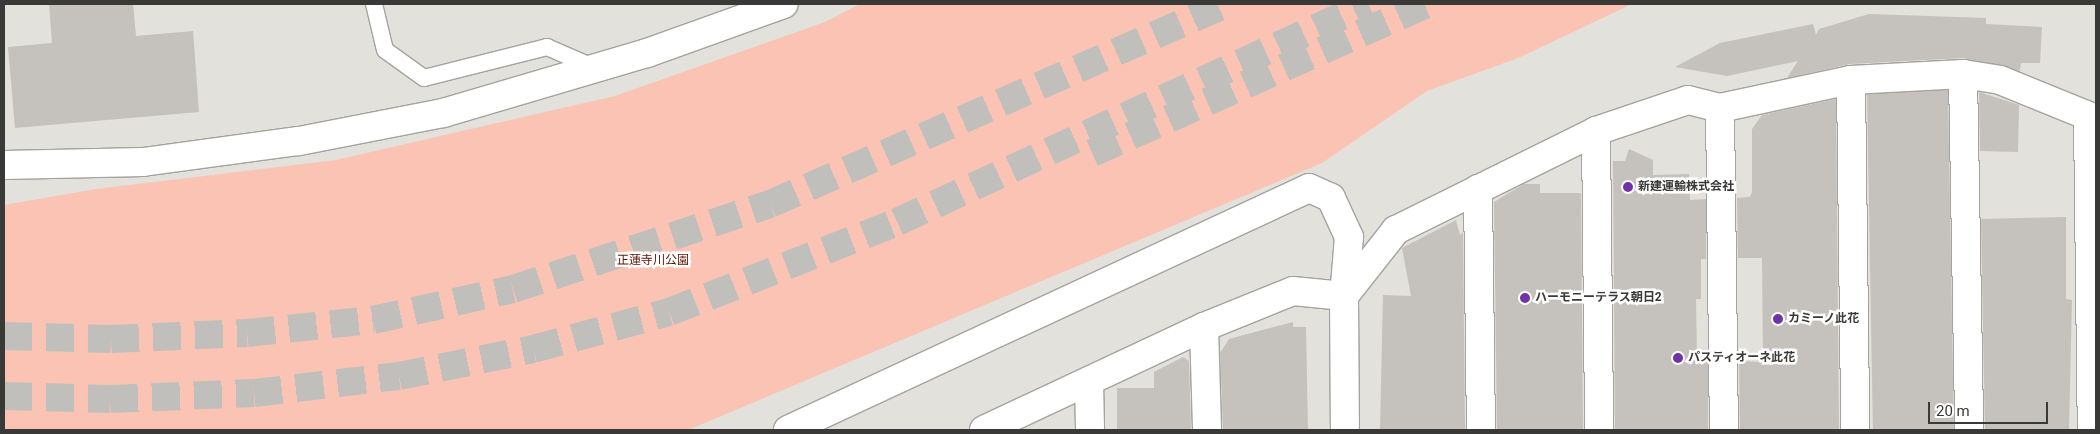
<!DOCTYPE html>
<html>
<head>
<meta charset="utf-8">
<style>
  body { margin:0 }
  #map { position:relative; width:2100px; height:434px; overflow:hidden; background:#e2e1dc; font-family:Roboto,"Noto Sans JP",sans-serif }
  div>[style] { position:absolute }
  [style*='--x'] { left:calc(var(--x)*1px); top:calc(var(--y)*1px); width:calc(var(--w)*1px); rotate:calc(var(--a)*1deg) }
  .green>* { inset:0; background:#fac3b4 }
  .building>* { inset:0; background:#c5c1bd; transform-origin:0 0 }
  .motorway-tunnel>* { height:28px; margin-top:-14px; transform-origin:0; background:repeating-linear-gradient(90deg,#c0bfbb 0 28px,transparent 0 42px) }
  .roads { filter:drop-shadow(1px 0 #a4a39e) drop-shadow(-1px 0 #a4a39e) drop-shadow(0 1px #a4a39e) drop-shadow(0 -1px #a4a39e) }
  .service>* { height:16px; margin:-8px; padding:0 8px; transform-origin:8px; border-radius:8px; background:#fff }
  .minor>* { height:28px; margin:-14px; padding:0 14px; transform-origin:14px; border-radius:14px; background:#fff }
  .tertiary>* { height:28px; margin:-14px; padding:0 14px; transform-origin:14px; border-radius:14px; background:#fff }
  .dots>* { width:14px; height:14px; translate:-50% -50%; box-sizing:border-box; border:2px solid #fff; border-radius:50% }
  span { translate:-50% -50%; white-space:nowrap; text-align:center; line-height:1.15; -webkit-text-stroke:5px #fff; paint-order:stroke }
  .poi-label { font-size:12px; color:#393937; font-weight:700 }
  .left { translate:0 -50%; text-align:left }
  .park-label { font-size:12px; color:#5b1100 }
  .frame { position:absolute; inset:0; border:5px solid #393937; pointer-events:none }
  .scale { position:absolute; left:1928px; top:402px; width:120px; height:22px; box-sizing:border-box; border:2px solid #393937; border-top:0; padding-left:6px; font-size:15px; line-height:18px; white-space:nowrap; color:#393937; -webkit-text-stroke:4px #fff; paint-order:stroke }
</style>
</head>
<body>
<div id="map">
  <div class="green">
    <div style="clip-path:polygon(860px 4px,1632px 4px,1518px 58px,1427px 91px,1322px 163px,688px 430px,4px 430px,4px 205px,96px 189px,336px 160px,615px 96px,825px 22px)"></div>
  </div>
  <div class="building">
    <div style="clip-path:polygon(49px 4px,133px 4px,136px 36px,193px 31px,199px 112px,15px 128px,8px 47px,52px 43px)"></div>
    <div style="clip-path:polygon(1869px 14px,1986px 18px,1986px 24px,2042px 27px,2040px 63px,2021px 63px,2020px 71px,1963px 58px,1850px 64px,1787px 78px,1798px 61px,1727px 76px,1675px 67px,1720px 43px,1813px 24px,1816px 35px,1819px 29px)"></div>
    <div style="left:1948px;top:90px;width:340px;height:81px;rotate:89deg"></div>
    <div style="clip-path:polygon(1979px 92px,2019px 105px,2018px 152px,1980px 151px)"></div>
    <div style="clip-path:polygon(1836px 99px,1839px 430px,1740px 430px,1739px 361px,1763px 362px,1762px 258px,1738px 258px,1737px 198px,1750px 197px,1752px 192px,1752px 129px,1762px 115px)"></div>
    <div style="clip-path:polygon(1629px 149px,1653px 160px,1653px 175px,1689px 174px,1690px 200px,1706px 199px,1706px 259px,1701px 259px,1701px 299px,1696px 299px,1697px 359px,1708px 360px,1708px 430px,1615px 430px,1613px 161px,1625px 161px)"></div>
    <div style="clip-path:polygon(1524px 184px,1540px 184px,1540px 193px,1581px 193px,1583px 430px,1497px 430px,1494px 202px)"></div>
    <div style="clip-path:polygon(2066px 217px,2066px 299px,2072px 300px,2069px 430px,1985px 430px,1981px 219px)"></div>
    <div style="clip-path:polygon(1456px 220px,1460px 235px,1463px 232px,1465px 430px,1380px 429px,1383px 295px,1411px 296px,1402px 248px)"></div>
    <div style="clip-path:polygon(1293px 322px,1293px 327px,1306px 327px,1308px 430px,1223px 430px,1220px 353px,1229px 339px)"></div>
    <div style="clip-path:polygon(1183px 357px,1189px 361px,1191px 430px,1117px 430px,1117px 388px,1154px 388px,1154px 372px)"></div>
  </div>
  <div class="motorway-tunnel">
    <div style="--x:1092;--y:153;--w:366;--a:-24"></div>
    <div style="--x:4;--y:336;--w:107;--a:1.6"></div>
    <div style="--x:111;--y:339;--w:136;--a:-2.5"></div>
    <div style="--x:247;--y:333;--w:127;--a:-5.9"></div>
    <div style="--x:373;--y:320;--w:143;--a:-12.5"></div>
    <div style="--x:513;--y:289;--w:271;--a:-18.3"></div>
    <div style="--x:770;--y:204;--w:498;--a:-23.7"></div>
    <div style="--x:4;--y:396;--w:106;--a:1.6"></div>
    <div style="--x:110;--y:399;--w:144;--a:-2.4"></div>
    <div style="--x:254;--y:393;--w:146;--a:-6.7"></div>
    <div style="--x:399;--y:376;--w:137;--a:-11.4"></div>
    <div style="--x:533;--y:349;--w:141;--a:-15.2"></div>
    <div style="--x:669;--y:312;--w:245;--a:-21.5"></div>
    <div style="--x:897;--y:222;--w:519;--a:-24.84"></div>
  </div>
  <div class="roads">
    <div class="service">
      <div style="--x:374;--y:4;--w:47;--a:76.6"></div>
      <div style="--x:385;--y:50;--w:48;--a:35.7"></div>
      <div style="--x:424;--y:78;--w:127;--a:-14.1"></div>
      <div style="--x:547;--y:47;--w:52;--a:23.6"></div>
    </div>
    <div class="minor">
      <div style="--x:1963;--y:74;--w:356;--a:89"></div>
      <div style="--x:1851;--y:80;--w:350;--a:89.3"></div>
      <div style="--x:1720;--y:108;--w:322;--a:89.3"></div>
      <div style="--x:2088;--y:118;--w:312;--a:89.3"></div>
      <div style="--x:1596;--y:131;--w:299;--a:89.4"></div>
      <div style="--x:4;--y:165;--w:139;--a:-1.2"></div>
      <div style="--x:143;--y:162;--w:157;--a:-7.7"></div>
      <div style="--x:299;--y:141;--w:147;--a:-11"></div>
      <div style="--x:443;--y:113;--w:213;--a:-16.4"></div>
      <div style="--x:647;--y:53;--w:145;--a:-19.7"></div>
      <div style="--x:1478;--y:189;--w:241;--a:89.3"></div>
      <div style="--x:1204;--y:327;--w:103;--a:88.3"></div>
      <div style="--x:1089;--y:381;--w:49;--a:88.8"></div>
      <div style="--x:788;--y:430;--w:574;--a:-24.91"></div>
      <div style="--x:1309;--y:188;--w:24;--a:24"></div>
      <div style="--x:1331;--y:198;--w:43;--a:65.2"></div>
      <div style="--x:1349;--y:237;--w:59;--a:94.8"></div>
      <div style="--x:984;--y:430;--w:243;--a:-25.1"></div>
      <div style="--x:1204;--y:327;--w:96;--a:-22"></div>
      <div style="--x:1293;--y:291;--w:51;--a:5.6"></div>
      <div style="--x:1344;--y:296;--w:84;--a:-51.8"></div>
      <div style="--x:1396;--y:230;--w:223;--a:-26.3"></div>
      <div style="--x:1596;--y:131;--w:97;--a:-18.6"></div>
      <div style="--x:1688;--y:100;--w:33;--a:14"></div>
      <div style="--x:1720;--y:108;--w:134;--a:-12.1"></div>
      <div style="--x:1851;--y:80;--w:112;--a:-3.1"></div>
      <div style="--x:1963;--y:74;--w:37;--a:9"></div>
      <div style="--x:2000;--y:80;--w:104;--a:22.1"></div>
    </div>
    <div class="tertiary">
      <div style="--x:1344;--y:296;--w:134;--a:89.6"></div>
    </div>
  </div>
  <div class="dots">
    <div style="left:1628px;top:187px;background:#7131a7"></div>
    <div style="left:1525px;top:298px;background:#7131a7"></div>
    <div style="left:1778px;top:319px;background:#7131a7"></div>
    <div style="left:1678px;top:358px;background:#7131a7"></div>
  </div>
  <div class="poi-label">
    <span class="left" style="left:1638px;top:187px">新建運輸株式会社</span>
    <span class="left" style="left:1535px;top:298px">ハーモニーテラス朝日2</span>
    <span class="left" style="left:1788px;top:319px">カミーノ此花</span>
    <span class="left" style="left:1688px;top:358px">パスティオーネ此花</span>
  </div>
  <div class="park-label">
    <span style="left:653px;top:261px">正蓮寺川公園</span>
  </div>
  <div class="frame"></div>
  <div class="scale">20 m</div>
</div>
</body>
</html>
